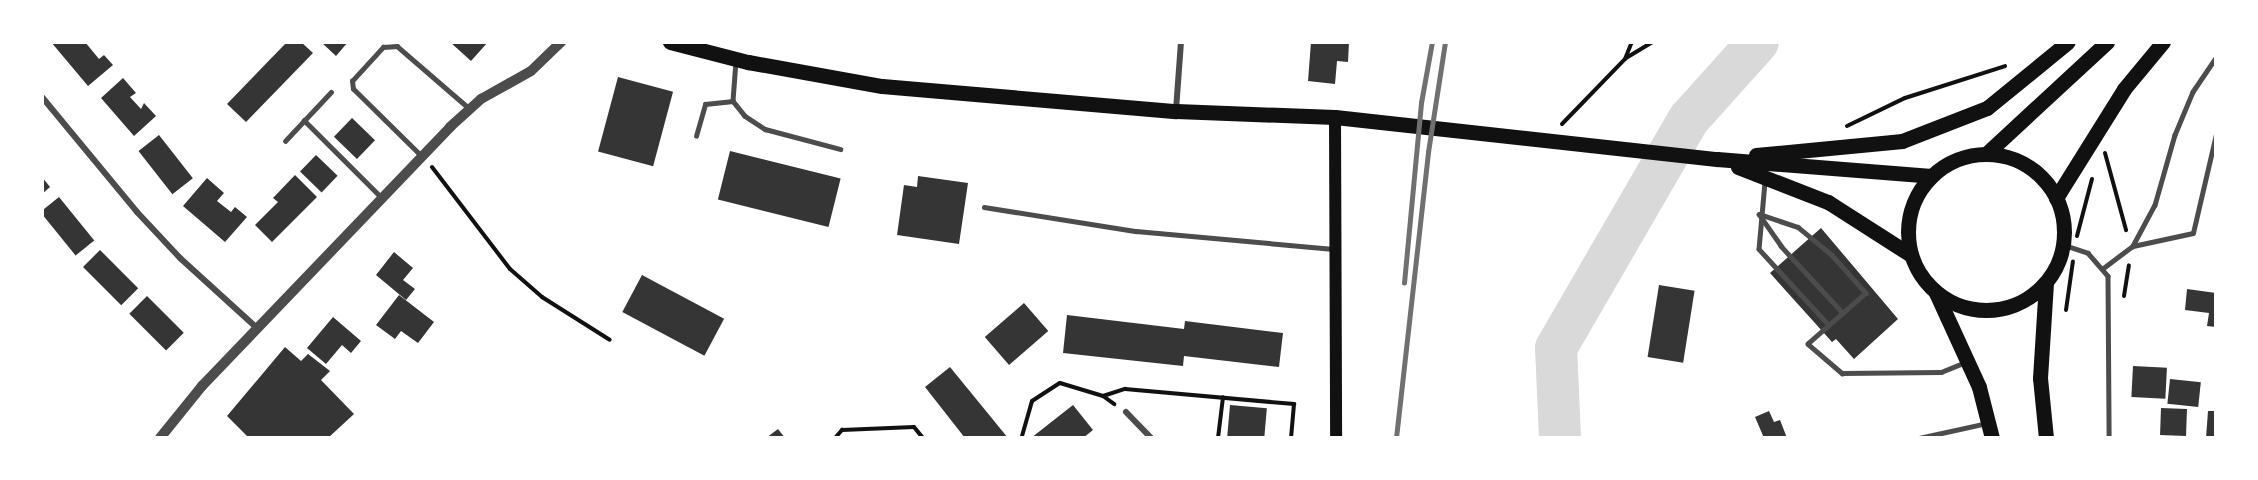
<!DOCTYPE html>
<html>
<head>
<meta charset="utf-8">
<style>
  body { margin:0 }
  #map { position:relative; width:2258px; height:480px; overflow:hidden; background:#fff; font-family:Quicksand,sans-serif }
  div>[style] { position:absolute }
  [style*='--x'] { left:calc(var(--x)*1px); top:calc(var(--y)*1px); width:calc(var(--w)*1px); rotate:calc(var(--a)*1deg) }
  .river>* { height:42px; margin:-21px; padding:0 21px; transform-origin:21px; border-radius:21px; background:#d9d9d9 }
  .building>* { inset:0; background:#353535; transform-origin:0 0 }
  .path>* { height:4px; margin:-2px; padding:0 2px; transform-origin:2px; border-radius:2px; background:#111 }
  .service>* { height:4.5px; margin:-2.25px; padding:0 2.25px; transform-origin:2.25px; border-radius:2.25px; background:#4c4c4c }
  .minor>* { height:6px; margin:-3px; padding:0 3px; transform-origin:3px; border-radius:3px; background:#4c4c4c }
  .tertiary>* { height:10px; margin:-5px; padding:0 5px; transform-origin:5px; border-radius:5px; background:#4c4c4c }
  .secondary>* { height:12px; margin:-6px; padding:0 6px; transform-origin:6px; border-radius:6px; background:#111 }
  .primary>* { height:15px; margin:-7.5px; padding:0 7.5px; transform-origin:7.5px; border-radius:7.5px; background:#111 }
  .primary>.ring { margin:-7.5px; padding:0; box-sizing:content-box; background:none; border:15px solid #111; border-radius:50% }
  .rail>* { height:4.5px; margin:-2.25px; padding:0 2.25px; transform-origin:2.25px; border-radius:2.25px; background:#707070 }
  span { translate:-50% -50%; white-space:nowrap; text-align:center; line-height:1.15; -webkit-text-stroke:4.5px #fff; paint-order:stroke }
  .frame { position:absolute; inset:0; border:44px solid #fff; pointer-events:none }
</style>
</head>
<body>
<div id="map">
  <div class="river">
    <div style="--x:1560;--y:438;--w:90;--a:-92.5"></div>
    <div style="--x:1556;--y:348;--w:265;--a:-59.9"></div>
    <div style="--x:1689;--y:119;--w:103;--a:-48.1"></div>
  </div>
  <div class="building">
    <div style="clip-path:polygon(51px 42px,85px 42px,99px 59px,104px 55px,113px 65px,88px 86px)"></div>
    <div style="clip-path:polygon(287px 42px,301px 42px,313px 53px,246px 122px,227px 104px)"></div>
    <div style="clip-path:polygon(321px 42px,348px 42px,336px 56px)"></div>
    <div style="clip-path:polygon(450px 42px,488px 42px,471px 61px)"></div>
    <div style="clip-path:polygon(1311px 42px,1349px 42px,1348px 62px,1337px 61px,1335px 84px,1308px 81px)"></div>
    <div style="left:618px;top:77px;width:57px;height:77px;rotate:15deg"></div>
    <div style="clip-path:polygon(123px 78px,136px 93px,130px 97px,141px 109px,144px 103px,156px 116px,134px 136px,101px 98px)"></div>
    <div style="left:352px;top:118px;width:32px;height:26px;rotate:44deg"></div>
    <div style="left:159px;top:135px;width:55px;height:26px;rotate:52deg"></div>
    <div style="left:730px;top:151px;width:114px;height:50px;rotate:14deg"></div>
    <div style="left:316px;top:155px;width:30px;height:23px;rotate:44deg"></div>
    <div style="clip-path:polygon(295px 175px,317px 197px,272px 242px,255px 225px,278px 202px,273px 198px)"></div>
    <div style="clip-path:polygon(918px 176px,968px 183px,959px 244px,897px 235px,904px 185px,917px 187px)"></div>
    <div style="clip-path:polygon(42px 177px,50px 187px,42px 194px)"></div>
    <div style="clip-path:polygon(207px 178px,224px 193px,217px 201px,231px 212px,235px 207px,247px 217px,225px 242px,183px 206px)"></div>
    <div style="left:59px;top:197px;width:56px;height:24px;rotate:51deg"></div>
    <div style="clip-path:polygon(1821px 228px,1898px 319px,1854px 359px,1836px 339px,1832px 342px,1770px 273px)"></div>
    <div style="left:100px;top:250px;width:54px;height:24px;rotate:45deg"></div>
    <div style="clip-path:polygon(394px 252px,413px 268px,403px 280px,415px 289px,406px 300px,376px 275px)"></div>
    <div style="left:642px;top:275px;width:93px;height:42px;rotate:28deg"></div>
    <div style="left:1659px;top:285px;width:36px;height:73px;rotate:9deg"></div>
    <div style="clip-path:polygon(2187px 289px,2216px 293px,2216px 327px,2207px 326px,2209px 313px,2185px 310px)"></div>
    <div style="clip-path:polygon(399px 295px,434px 322px,418px 343px,401px 331px,395px 339px,376px 325px)"></div>
    <div style="left:147px;top:296px;width:52px;height:25px;rotate:45deg"></div>
    <div style="left:1024px;top:303px;width:37px;height:52px;rotate:49deg"></div>
    <div style="clip-path:polygon(1067px 315px,1184px 329px,1185px 321px,1283px 333px,1279px 367px,1184px 356px,1183px 366px,1063px 353px)"></div>
    <div style="clip-path:polygon(333px 317px,361px 341px,351px 353px,342px 345px,326px 364px,307px 348px)"></div>
    <div style="clip-path:polygon(285px 347px,301px 361px,308px 354px,330px 371px,321px 380px,354px 414px,328px 438px,249px 438px,227px 416px)"></div>
    <div style="left:2133px;top:366px;width:34px;height:31px;rotate:3deg"></div>
    <div style="clip-path:polygon(950px 367px,1008px 438px,965px 438px,925px 387px)"></div>
    <div style="left:2170px;top:379px;width:31px;height:25px;rotate:6deg"></div>
    <div style="clip-path:polygon(1073px 405px,1093px 430px,1083px 438px,1031px 438px)"></div>
    <div style="left:1230px;top:405px;width:37px;height:33px;rotate:5deg"></div>
    <div style="left:2161px;top:408px;width:26px;height:27px;rotate:2deg"></div>
    <div style="clip-path:polygon(1769px 411px,1774px 422px,1780px 420px,1787px 438px,1764px 438px,1755px 417px)"></div>
    <div style="clip-path:polygon(2208px 411px,2216px 411px,2216px 438px,2206px 438px)"></div>
    <div style="clip-path:polygon(778px 429px,785px 438px,766px 438px)"></div>
  </div>
  <div class="path">
    <div style="--x:1626;--y:58;--w:31;--a:-31"></div>
    <div style="--x:1562;--y:124;--w:91;--a:-45.9"></div>
    <div style="--x:1625;--y:59;--w:18;--a:-68"></div>
    <div style="--x:1847;--y:126;--w:64;--a:-25.8"></div>
    <div style="--x:1905;--y:98;--w:105;--a:-17.7"></div>
    <div style="--x:2105;--y:153;--w:80;--a:74.7"></div>
    <div style="--x:432;--y:167;--w:128;--a:52.6"></div>
    <div style="--x:510;--y:269;--w:43;--a:41.2"></div>
    <div style="--x:542;--y:297;--w:80;--a:32.3"></div>
    <div style="--x:2077;--y:236;--w:59;--a:-75.3"></div>
    <div style="--x:2124;--y:296;--w:31;--a:-81"></div>
    <div style="--x:2066;--y:310;--w:49;--a:-81.9"></div>
    <div style="--x:1103;--y:396;--w:23;--a:-18"></div>
    <div style="--x:1125;--y:389;--w:170;--a:5.1"></div>
    <div style="--x:1294;--y:404;--w:34;--a:95"></div>
    <div style="--x:1022;--y:436;--w:36;--a:-74"></div>
    <div style="--x:1032;--y:401;--w:33;--a:-33"></div>
    <div style="--x:1060;--y:383;--w:45;--a:16.8"></div>
    <div style="--x:1103;--y:396;--w:14;--a:36"></div>
    <div style="--x:835;--y:438;--w:11;--a:-49"></div>
    <div style="--x:842;--y:430;--w:72;--a:-2.4"></div>
    <div style="--x:914;--y:427;--w:14;--a:51"></div>
    <div style="--x:1218;--y:438;--w:41;--a:-83"></div>
  </div>
  <div class="service">
    <div style="--x:2216;--y:58;--w:41;--a:124.1"></div>
    <div style="--x:2193;--y:92;--w:47;--a:112.7"></div>
    <div style="--x:2175;--y:135;--w:73;--a:105.9"></div>
    <div style="--x:2155;--y:205;--w:47;--a:118.2"></div>
    <div style="--x:2133;--y:246;--w:61;--a:-12.2"></div>
    <div style="--x:2193;--y:233;--w:102;--a:-76.9"></div>
    <div style="--x:736;--y:61;--w:40;--a:94.3"></div>
    <div style="--x:733;--y:101;--w:19;--a:51"></div>
    <div style="--x:745;--y:116;--w:24;--a:33"></div>
    <div style="--x:765;--y:129;--w:78;--a:14.9"></div>
    <div style="--x:304;--y:120;--w:109;--a:45"></div>
    <div style="--x:696;--y:136;--w:33;--a:-74"></div>
    <div style="--x:705;--y:104;--w:28;--a:-6"></div>
    <div style="--x:285;--y:141;--w:67;--a:-46.8"></div>
    <div style="--x:421;--y:156;--w:95;--a:-135.4"></div>
    <div style="--x:353;--y:89;--w:8;--a:-97"></div>
    <div style="--x:352;--y:81;--w:46;--a:-47.6"></div>
    <div style="--x:383;--y:47;--w:14;--a:-4"></div>
    <div style="--x:397;--y:46;--w:96;--a:40.8"></div>
    <div style="--x:1765;--y:182;--w:67;--a:95.1"></div>
    <div style="--x:1759;--y:249;--w:103;--a:47.4"></div>
    <div style="--x:984;--y:207;--w:154;--a:9"></div>
    <div style="--x:1136;--y:231;--w:198;--a:5.2"></div>
    <div style="--x:1759;--y:214;--w:41;--a:18.4"></div>
    <div style="--x:1798;--y:227;--w:44;--a:39.5"></div>
    <div style="--x:1832;--y:255;--w:51;--a:48.2"></div>
    <div style="--x:1866;--y:293;--w:77;--a:138.7"></div>
    <div style="--x:1808;--y:344;--w:45;--a:40.5"></div>
    <div style="--x:1842;--y:373;--w:99;--a:-0.6"></div>
    <div style="--x:1941;--y:372;--w:27;--a:-22"></div>
    <div style="--x:1759;--y:214;--w:39;--a:55"></div>
    <div style="--x:1781;--y:246;--w:91;--a:47.2"></div>
    <div style="--x:2064;--y:245;--w:25;--a:18"></div>
    <div style="--x:2088;--y:253;--w:30;--a:49"></div>
    <div style="--x:2108;--y:276;--w:162;--a:89.6"></div>
    <div style="--x:2102;--y:269;--w:39;--a:-37"></div>
    <div style="--x:1919;--y:438;--w:70;--a:-12.4"></div>
  </div>
  <div class="minor">
    <div style="--x:42;--y:97;--w:149;--a:50.4"></div>
    <div style="--x:137;--y:212;--w:63;--a:46.9"></div>
    <div style="--x:180;--y:258;--w:104;--a:42.3"></div>
    <div style="--x:1176;--y:110;--w:68;--a:-85.8"></div>
    <div style="--x:1126;--y:412;--w:36;--a:46"></div>
  </div>
  <div class="tertiary">
    <div style="--x:160;--y:438;--w:67;--a:-51.1"></div>
    <div style="--x:202;--y:386;--w:359;--a:-46.2"></div>
    <div style="--x:450;--y:127;--w:42;--a:-42.1"></div>
    <div style="--x:481;--y:99;--w:57;--a:-29.2"></div>
    <div style="--x:531;--y:71;--w:42;--a:-44"></div>
  </div>
  <div class="secondary">
    <div style="--x:1335;--y:117;--w:321;--a:89.8"></div>
  </div>
  <div class="primary">
    <div style="--x:670;--y:42;--w:81;--a:14.4"></div>
    <div style="--x:748;--y:62;--w:136;--a:10.2"></div>
    <div style="--x:882;--y:86;--w:295;--a:4.9"></div>
    <div style="--x:1176;--y:111;--w:159;--a:2.2"></div>
    <div style="--x:1335;--y:117;--w:384;--a:6.3"></div>
    <div style="--x:1717;--y:159;--w:215;--a:4.5"></div>
    <div style="--x:1986;--y:154;--w:165;--a:-42.8"></div>
    <div class="ring" style="left:1908px;top:154px;width:141px;height:141px"></div>
    <div style="--x:1756;--y:155;--w:147;--a:-5.5"></div>
    <div style="--x:1902;--y:141;--w:91;--a:-21.2"></div>
    <div style="--x:1987;--y:108;--w:104;--a:-39.2"></div>
    <div style="--x:1738;--y:167;--w:97;--a:21.3"></div>
    <div style="--x:1828;--y:202;--w:98;--a:32.6"></div>
    <div style="--x:2056;--y:198;--w:128;--a:-58"></div>
    <div style="--x:2124;--y:89;--w:61;--a:-50.3"></div>
    <div style="--x:1936;--y:293;--w:103;--a:65.4"></div>
    <div style="--x:1979;--y:387;--w:53;--a:75.7"></div>
    <div style="--x:2046;--y:438;--w:60;--a:-95.7"></div>
    <div style="--x:2040;--y:378;--w:95;--a:-86.4"></div>
  </div>
  <div class="rail">
    <div style="--x:1404;--y:283;--w:181;--a:-84.6"></div>
    <div style="--x:1421;--y:103;--w:62;--a:-79.8"></div>
    <div style="--x:1396;--y:438;--w:288;--a:-83.6"></div>
    <div style="--x:1428;--y:152;--w:111;--a:-81.2"></div>
  </div>
  <div class="frame"></div>
</div>
</body>
</html>
